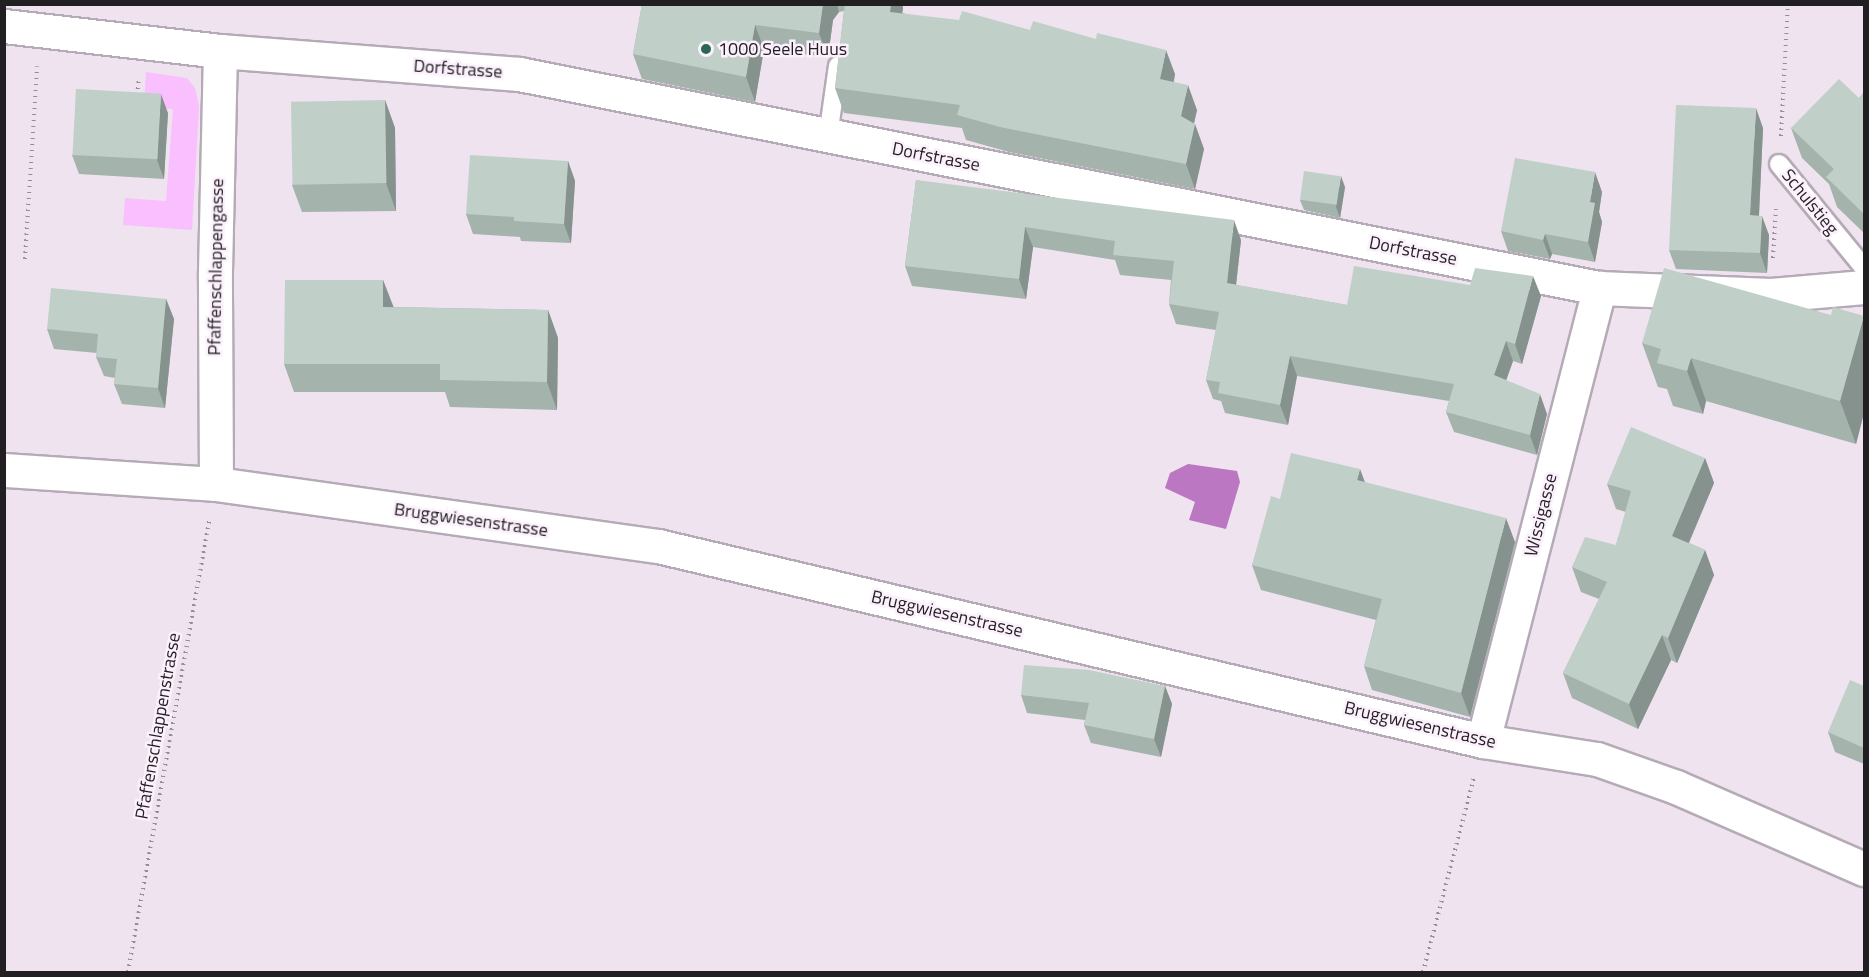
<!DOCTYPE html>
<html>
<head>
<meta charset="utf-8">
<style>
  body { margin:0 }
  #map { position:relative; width:1869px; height:977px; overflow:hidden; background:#eee3ee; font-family:"Titillium Web",sans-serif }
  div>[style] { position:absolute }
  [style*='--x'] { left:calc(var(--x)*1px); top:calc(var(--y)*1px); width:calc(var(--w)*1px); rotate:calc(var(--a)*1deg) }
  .green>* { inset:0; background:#f9bffe }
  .water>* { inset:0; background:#bb77c1 }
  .path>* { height:4px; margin-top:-2px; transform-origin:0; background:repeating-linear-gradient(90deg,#968e96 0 1.5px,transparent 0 6px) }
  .roads { filter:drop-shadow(2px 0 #b5abb6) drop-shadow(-2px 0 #b5abb6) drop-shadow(0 2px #b5abb6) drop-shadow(0 -2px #b5abb6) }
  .service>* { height:18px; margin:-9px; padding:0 9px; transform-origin:9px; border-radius:9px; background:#fff }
  .minor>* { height:33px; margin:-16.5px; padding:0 16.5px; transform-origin:16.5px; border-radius:16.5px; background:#fff }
  .wall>* { inset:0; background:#a5b3ad }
  .shaded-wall>* { inset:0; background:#86928d }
  .building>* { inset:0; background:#c0d0c9; transform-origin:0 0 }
  .dots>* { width:16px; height:16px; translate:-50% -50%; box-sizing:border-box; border:3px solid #fbf0fc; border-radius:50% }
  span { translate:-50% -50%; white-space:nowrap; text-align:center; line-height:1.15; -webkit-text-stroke:5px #fbf0fc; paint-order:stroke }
  .poi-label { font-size:18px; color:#221f23 }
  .left { translate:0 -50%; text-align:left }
  .street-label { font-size:18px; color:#221f23 }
  .frame { position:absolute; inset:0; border:6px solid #221f23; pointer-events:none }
</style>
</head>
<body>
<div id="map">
  <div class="green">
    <div style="clip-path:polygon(146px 72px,187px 78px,195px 88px,199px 106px,192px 230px,123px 225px,125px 198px,166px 201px,173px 109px,144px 107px)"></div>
  </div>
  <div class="water">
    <div style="clip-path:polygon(1188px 464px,1237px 471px,1240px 482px,1226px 529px,1189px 520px,1195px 502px,1165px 488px,1170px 473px)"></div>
  </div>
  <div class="path">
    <div style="--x:137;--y:95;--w:17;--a:-83"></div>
    <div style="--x:1781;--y:136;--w:132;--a:-87"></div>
    <div style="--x:1773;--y:258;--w:49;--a:-86.5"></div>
    <div style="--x:25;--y:259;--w:193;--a:-86.4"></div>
    <div style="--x:128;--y:972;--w:459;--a:-79.8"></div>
    <div style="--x:1423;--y:972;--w:202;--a:-75.3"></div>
  </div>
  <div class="roads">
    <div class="service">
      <div style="--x:828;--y:136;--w:71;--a:-81.9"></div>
      <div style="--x:1779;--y:164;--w:134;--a:50.7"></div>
    </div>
    <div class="minor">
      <div style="--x:4;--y:26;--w:217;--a:6.6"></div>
      <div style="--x:220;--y:51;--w:300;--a:4.4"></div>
      <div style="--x:519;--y:74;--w:1101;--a:11.21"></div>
      <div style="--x:1599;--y:288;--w:172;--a:2.3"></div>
      <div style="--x:1771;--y:295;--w:93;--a:-4.9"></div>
      <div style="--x:4;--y:470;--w:212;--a:3.8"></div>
      <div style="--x:216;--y:484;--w:446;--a:8"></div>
      <div style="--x:658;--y:546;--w:848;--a:13.3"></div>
      <div style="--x:1483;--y:741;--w:115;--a:9"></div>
      <div style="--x:1597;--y:759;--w:84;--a:19.5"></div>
      <div style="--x:1676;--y:787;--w:205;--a:23.6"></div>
      <div style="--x:216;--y:484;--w:213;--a:-90.3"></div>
      <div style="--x:215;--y:271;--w:220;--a:-88.7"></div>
      <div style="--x:1483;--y:741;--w:468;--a:-75.6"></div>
    </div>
  </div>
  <div class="wall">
    <div style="clip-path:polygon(642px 4px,902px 4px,903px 8px,902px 13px,1175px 74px,1174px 82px,1197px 110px,1194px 123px,1204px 149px,1195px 189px,1009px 152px,966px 140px,962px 128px,844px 113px,835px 88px,844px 11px,839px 12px,833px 20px,828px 57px,764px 49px,755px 102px,642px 79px,633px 54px)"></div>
    <div style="clip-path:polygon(1864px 92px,1864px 233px,1837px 207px,1829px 184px,1802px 158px,1791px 128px,1859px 98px)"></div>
    <div style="clip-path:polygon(385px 100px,395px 128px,396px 211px,302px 212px,292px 185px)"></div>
    <div style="clip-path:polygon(168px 113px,164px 179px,79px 174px,72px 155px)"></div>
    <div style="clip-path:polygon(1763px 128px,1759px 216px,1769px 235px,1767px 273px,1676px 269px,1669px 250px)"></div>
    <div style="clip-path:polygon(568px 161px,575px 181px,571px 243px,521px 241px,520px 237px,473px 234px,466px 214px)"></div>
    <div style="clip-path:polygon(916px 180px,1241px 240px,1236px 285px,1347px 305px,1470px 285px,1541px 296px,1522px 364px,1513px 361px,1506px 380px,1547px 414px,1537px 455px,1454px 432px,1446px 412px,1449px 401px,1297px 376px,1288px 425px,1225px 413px,1221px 401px,1213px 399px,1206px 380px,1216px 330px,1176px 324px,1169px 304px,1171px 280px,1120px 275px,1115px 260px,1033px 247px,1026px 299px,912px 286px,905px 266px)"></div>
    <div style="clip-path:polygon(1345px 187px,1340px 218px,1304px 210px,1300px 200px)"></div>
    <div style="clip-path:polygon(1602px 192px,1599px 212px,1602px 222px,1595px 262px,1552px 254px,1550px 259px,1508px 251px,1501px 231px)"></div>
    <div style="clip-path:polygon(383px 280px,393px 307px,548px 310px,558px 338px,557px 410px,450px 407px,445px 392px,294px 392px,284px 364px)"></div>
    <div style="clip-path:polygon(166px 299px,174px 319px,165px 408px,122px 404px,114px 384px,115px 378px,104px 376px,96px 357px,97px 353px,54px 349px,47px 329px)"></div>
    <div style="clip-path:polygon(1831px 315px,1864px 317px,1864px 413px,1856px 444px,1706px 401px,1703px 414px,1673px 406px,1667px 389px,1658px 387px,1642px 343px)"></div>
    <div style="clip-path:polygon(1705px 458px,1714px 483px,1689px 543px,1705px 550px,1714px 575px,1677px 663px,1671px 660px,1638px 729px,1572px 698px,1563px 673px,1599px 599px,1581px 592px,1572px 567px,1616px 545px,1626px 512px,1616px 509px,1607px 484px)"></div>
    <div style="clip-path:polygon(1364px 482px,1515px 542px,1470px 717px,1372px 690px,1364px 666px,1376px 620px,1261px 590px,1252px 565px,1280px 499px)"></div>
    <div style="clip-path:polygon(1165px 686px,1172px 704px,1161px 757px,1091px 743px,1084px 725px,1085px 720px,1027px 713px,1021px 695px)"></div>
    <div style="clip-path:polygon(1864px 686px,1864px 764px,1835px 752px,1828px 732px)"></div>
  </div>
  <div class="shaded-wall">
    <div style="clip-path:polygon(823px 4px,837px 4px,839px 12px,833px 20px,828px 57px,819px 33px)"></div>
    <div style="clip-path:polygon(891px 4px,902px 4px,903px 8px,899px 36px,890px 12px)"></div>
    <div style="clip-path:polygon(755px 25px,764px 49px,755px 102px,746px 77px)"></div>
    <div style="clip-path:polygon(1166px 50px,1175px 74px,1169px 103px,1160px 79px)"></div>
    <div style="clip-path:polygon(1188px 85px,1197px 110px,1190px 141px,1181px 116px)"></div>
    <div style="clip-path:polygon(161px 94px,168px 113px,164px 179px,157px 160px)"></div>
    <div style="clip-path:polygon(385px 100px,395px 128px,396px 211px,386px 183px)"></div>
    <div style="clip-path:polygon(1756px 108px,1763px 128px,1758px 235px,1750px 215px)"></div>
    <div style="clip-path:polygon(1195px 124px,1204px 149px,1195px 189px,1186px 164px)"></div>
    <div style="clip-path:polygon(568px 161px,575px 181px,571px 243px,564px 224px)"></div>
    <div style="clip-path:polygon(1595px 172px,1602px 192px,1599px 212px,1602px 222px,1595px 262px,1588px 242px,1590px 202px)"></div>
    <div style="clip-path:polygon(1341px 176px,1345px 187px,1340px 218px,1336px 207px)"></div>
    <div style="clip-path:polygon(1762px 216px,1769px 235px,1767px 273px,1760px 253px)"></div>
    <div style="clip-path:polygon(1234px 220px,1241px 240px,1234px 303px,1227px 283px)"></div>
    <div style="clip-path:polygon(1025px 227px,1033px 247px,1026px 299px,1019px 279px)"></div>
    <div style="clip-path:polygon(1545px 234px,1552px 254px,1550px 259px,1543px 240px)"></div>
    <div style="clip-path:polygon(1533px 276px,1541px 296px,1522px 364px,1515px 344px)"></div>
    <div style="clip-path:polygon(383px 280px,394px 308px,383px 307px)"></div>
    <div style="clip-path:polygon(166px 299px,174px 319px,165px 408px,158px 388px)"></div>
    <div style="clip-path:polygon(548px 310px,558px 338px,557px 410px,547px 382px)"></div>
    <div style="clip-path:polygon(1864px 316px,1864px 413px,1856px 444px,1840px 401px)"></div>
    <div style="clip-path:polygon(1506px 341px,1513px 361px,1501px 395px,1494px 375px)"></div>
    <div style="clip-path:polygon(1290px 356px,1297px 376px,1288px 425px,1280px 405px)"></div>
    <div style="clip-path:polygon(1691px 358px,1706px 401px,1703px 414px,1687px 371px)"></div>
    <div style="clip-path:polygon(1540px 394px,1547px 414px,1537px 455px,1530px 435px)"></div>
    <div style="clip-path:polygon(1705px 458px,1714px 483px,1681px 561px,1672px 536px)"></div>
    <div style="clip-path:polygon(1360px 469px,1369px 493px,1357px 480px)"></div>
    <div style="clip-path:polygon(1506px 518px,1515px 542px,1470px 717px,1461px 693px)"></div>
    <div style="clip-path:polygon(1705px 550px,1714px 575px,1677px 663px,1668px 638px)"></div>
    <div style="clip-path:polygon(1662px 635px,1671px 660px,1638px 729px,1629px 704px)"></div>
    <div style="clip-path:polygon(1165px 686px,1172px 704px,1161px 757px,1154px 739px)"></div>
  </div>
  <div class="building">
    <div style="clip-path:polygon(642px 4px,823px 4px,819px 33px,755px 25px,746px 77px,633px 54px)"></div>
    <div style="clip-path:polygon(845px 4px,891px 4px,890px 12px,959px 20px,962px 11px,1030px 30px,1033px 21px,1096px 39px,1097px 33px,1166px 50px,1160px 79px,1188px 85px,1181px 116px,1195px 124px,1186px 164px,1000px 127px,957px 115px,960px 105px,835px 88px)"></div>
    <div style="clip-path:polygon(1839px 79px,1859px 98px,1864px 92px,1864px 214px,1826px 177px,1834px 169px,1791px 128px)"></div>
    <div style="left:76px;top:89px;width:85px;height:66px;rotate:3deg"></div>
    <div style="left:385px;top:100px;width:83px;height:94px;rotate:89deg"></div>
    <div style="clip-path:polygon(1676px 105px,1756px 108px,1750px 215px,1762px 216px,1760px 253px,1669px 250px)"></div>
    <div style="clip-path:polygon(470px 155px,568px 161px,564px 224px,514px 221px,514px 217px,466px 214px)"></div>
    <div style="clip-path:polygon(1515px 158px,1595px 172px,1590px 202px,1595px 203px,1588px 242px,1545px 234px,1543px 240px,1501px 231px)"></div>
    <div style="left:1304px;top:171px;width:37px;height:29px;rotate:8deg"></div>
    <div style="clip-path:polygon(916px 180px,1234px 220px,1227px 283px,1347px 305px,1354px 266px,1470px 285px,1475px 268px,1533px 276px,1515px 344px,1506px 341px,1494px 375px,1540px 394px,1530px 435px,1446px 412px,1454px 384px,1290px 356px,1280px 405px,1218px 393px,1220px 382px,1206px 380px,1219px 312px,1169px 304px,1174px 261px,1113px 255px,1115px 241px,1025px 227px,1019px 279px,905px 266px)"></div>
    <div style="clip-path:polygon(1664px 268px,1831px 315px,1833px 307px,1864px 316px,1840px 401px,1691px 358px,1687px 371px,1657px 363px,1661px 349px,1642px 343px)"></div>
    <div style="clip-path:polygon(285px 280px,383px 280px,383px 307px,548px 310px,547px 382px,440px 380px,440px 364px,284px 364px)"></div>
    <div style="clip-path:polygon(51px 288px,166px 299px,158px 388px,114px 384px,117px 359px,96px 357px,98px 334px,47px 329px)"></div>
    <div style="clip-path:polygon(1631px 427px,1705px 458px,1672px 536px,1705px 550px,1668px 638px,1662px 635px,1629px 704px,1563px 673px,1607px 582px,1572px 567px,1585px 537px,1616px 545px,1631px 491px,1607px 484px)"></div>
    <div style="clip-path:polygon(1291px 453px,1360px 469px,1357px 480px,1506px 518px,1461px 693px,1364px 666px,1382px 599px,1252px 565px,1271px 496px,1280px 499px)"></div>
    <div style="clip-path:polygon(1024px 665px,1089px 670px,1165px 686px,1154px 739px,1084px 725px,1089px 703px,1021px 695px)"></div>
    <div style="clip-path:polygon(1850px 680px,1864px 686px,1864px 748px,1828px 732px)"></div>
  </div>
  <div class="dots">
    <div style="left:706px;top:49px;background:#2a6753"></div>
  </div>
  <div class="poi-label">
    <span class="left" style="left:718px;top:49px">1000 Seele Huus</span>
  </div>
  <div class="street-label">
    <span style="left:458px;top:69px;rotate:4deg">Dorfstrasse</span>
    <span style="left:936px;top:157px;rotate:11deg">Dorfstrasse</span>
    <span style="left:1810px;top:202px;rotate:51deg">Schulstieg</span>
    <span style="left:1413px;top:251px;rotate:11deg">Dorfstrasse</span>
    <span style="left:216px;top:267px;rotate:-89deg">Pfaffenschlappengasse</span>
    <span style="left:1541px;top:515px;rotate:-76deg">Wissigasse</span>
    <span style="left:471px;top:520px;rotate:8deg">Bruggwiesenstrasse</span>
    <span style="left:947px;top:614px;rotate:13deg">Bruggwiesenstrasse</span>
    <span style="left:1420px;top:725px;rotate:13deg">Bruggwiesenstrasse</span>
    <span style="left:158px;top:726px;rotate:-80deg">Pfaffenschlappenstrasse</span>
  </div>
  <div class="frame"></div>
</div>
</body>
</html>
